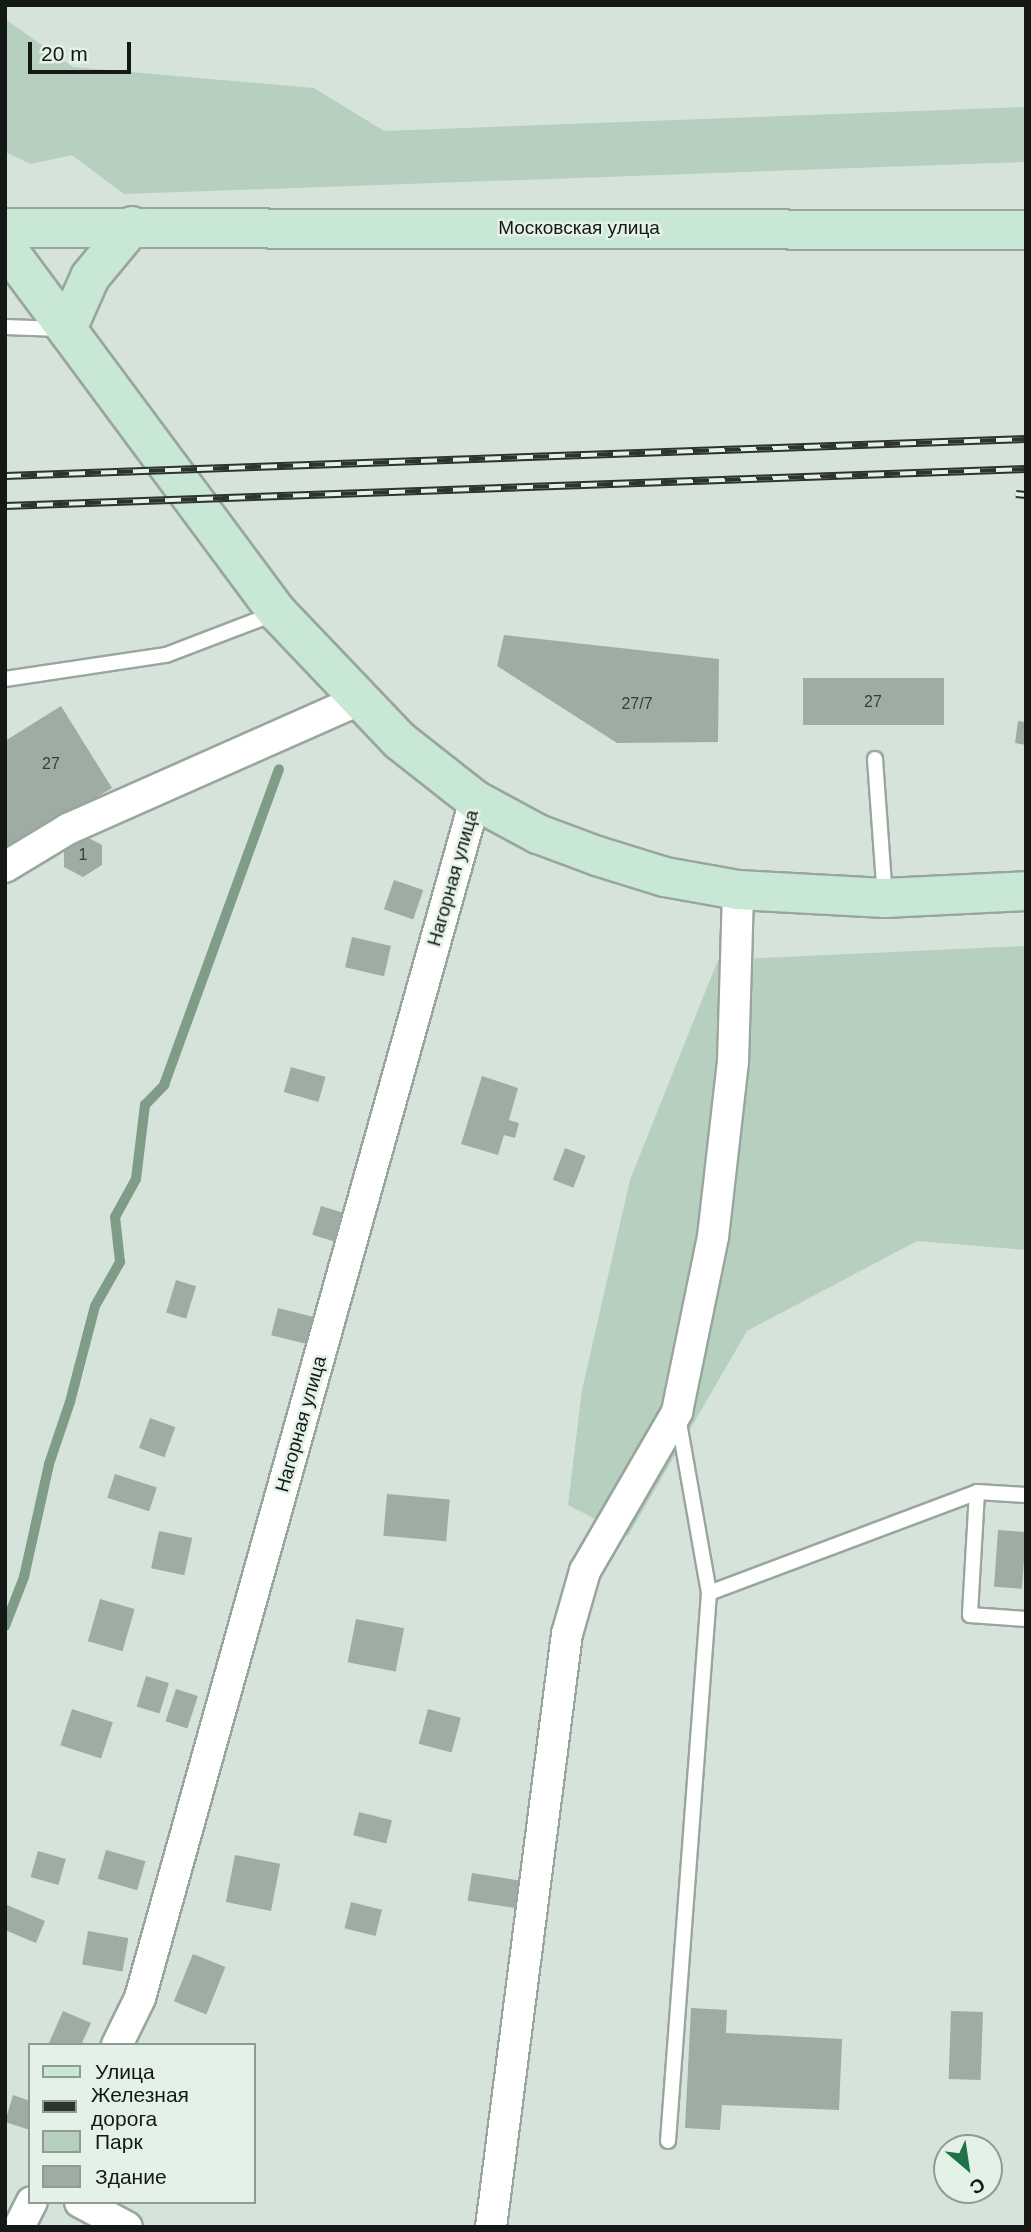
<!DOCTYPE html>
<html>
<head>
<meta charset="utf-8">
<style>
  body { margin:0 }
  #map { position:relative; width:1031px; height:2232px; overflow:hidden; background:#d6e3da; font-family:Arial,sans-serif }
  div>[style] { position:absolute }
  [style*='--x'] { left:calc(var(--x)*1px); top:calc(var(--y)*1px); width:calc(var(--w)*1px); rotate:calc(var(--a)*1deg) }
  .green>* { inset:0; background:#b6cfbe }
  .stream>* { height:10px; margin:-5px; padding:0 5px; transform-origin:5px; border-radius:5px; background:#7e9c88 }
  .building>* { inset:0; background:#9faca3; transform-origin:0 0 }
  .roads { filter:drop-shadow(2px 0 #99a69d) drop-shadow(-2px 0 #99a69d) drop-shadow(0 2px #99a69d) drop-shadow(0 -2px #99a69d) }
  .lane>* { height:14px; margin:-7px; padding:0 7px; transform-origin:7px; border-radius:7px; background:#fff }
  .street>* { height:30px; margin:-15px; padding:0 15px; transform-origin:15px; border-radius:15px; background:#fff }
  .secondary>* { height:38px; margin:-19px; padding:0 19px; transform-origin:19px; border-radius:19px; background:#c8e7d5 }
  .rail>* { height:8px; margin-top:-4px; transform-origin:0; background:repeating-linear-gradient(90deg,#e3f1e7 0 16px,#2d332f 0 32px); box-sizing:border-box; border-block:2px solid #2d332f }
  span { translate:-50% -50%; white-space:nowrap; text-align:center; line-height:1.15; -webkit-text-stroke:5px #e3f1e7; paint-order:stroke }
  .number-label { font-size:16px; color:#373e39 }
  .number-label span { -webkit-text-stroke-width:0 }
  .street-label { font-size:19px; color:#141916 }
  .frame { position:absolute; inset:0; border:7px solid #141916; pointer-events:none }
  .legend { position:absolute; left:28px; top:2043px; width:228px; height:161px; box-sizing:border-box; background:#e3f1e7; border:2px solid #909b93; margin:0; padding:9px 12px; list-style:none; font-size:21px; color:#141916 }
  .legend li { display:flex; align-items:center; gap:14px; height:35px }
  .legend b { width:35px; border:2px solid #909b93 }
  .north { position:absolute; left:933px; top:2134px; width:70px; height:70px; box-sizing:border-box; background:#e3f1e7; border:2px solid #909b93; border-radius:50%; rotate:151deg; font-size:19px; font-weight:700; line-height:28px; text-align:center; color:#141916 }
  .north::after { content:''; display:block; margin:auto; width:24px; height:32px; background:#1f7447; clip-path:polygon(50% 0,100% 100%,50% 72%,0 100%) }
  .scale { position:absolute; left:28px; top:42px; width:103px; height:32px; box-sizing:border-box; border:4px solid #141916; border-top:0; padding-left:9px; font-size:21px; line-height:24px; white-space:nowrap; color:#141916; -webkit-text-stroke:5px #e3f1e7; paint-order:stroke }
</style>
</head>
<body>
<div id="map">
  <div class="green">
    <div style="clip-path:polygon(5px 19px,73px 67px,314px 88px,384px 131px,1026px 107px,1026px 162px,124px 194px,72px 155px,31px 164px,5px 152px)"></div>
    <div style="clip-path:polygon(1026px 946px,1026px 1250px,917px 1241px,747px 1331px,628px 1536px,568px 1505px,582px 1390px,630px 1180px,718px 960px)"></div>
  </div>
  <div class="stream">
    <div style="--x:5;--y:1626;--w:53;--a:-68.8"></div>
    <div style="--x:24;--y:1577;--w:116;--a:-77.5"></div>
    <div style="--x:49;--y:1464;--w:65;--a:-71.3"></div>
    <div style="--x:70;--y:1402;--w:99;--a:-75.4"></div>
    <div style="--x:95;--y:1306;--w:51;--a:-60.4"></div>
    <div style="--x:120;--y:1262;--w:45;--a:-96.3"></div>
    <div style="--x:115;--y:1217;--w:43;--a:-61.1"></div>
    <div style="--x:136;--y:1179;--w:75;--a:-83.1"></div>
    <div style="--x:145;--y:1105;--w:28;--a:-46"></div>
    <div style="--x:164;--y:1085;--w:336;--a:-70"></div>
  </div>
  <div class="building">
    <div style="clip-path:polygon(504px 635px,719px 659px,718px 742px,617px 743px,497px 666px)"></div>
    <div style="left:803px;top:678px;width:141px;height:47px"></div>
    <div style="clip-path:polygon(61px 706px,112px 788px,5px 853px,5px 741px)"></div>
    <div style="clip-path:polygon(1018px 721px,1026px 722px,1026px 745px,1015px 743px)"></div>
    <div style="clip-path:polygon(81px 834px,102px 845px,102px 865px,83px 877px,64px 867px,64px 844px)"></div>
    <div style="left:394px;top:880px;width:31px;height:31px;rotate:19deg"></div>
    <div style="left:352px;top:937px;width:40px;height:31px;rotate:13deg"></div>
    <div style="left:291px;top:1067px;width:36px;height:26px;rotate:16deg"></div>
    <div style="clip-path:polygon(482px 1076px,518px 1088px,509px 1120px,519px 1123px,515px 1138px,504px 1135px,498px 1155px,461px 1144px)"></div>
    <div style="left:565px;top:1148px;width:22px;height:34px;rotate:21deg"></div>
    <div style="left:321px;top:1206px;width:24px;height:30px;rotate:17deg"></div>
    <div style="left:176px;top:1280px;width:21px;height:34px;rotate:17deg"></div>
    <div style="left:278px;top:1308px;width:40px;height:28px;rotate:14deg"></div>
    <div style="left:150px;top:1418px;width:27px;height:32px;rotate:20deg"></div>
    <div style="left:115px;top:1474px;width:44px;height:25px;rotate:18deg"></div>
    <div style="left:387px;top:1494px;width:63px;height:42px;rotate:5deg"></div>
    <div style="left:998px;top:1530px;width:28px;height:57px;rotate:4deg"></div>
    <div style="left:159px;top:1531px;width:34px;height:38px;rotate:12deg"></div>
    <div style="left:100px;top:1599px;width:36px;height:44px;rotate:16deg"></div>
    <div style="left:356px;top:1619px;width:49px;height:44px;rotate:11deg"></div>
    <div style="left:146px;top:1676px;width:24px;height:32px;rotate:17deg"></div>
    <div style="left:176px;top:1689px;width:23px;height:34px;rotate:18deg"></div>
    <div style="left:72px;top:1709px;width:43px;height:38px;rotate:18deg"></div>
    <div style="left:428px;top:1709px;width:34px;height:36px;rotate:15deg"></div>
    <div style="left:359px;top:1812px;width:34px;height:24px;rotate:14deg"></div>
    <div style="left:106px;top:1850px;width:41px;height:30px;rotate:16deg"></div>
    <div style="left:38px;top:1851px;width:29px;height:27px;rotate:16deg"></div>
    <div style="left:235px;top:1855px;width:46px;height:48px;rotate:11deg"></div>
    <div style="left:472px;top:1873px;width:54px;height:28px;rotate:9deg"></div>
    <div style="left:351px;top:1902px;width:32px;height:27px;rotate:14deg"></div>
    <div style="clip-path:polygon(7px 1905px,45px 1921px,36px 1943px,5px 1930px)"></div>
    <div style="left:88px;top:1931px;width:41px;height:34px;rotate:10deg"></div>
    <div style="left:193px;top:1954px;width:35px;height:51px;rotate:22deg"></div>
    <div style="clip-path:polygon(691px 2008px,727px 2010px,726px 2033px,842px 2039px,839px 2110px,722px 2105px,720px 2130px,685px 2128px)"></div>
    <div style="clip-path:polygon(63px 2011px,91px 2023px,81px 2045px,48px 2045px)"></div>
    <div style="left:951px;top:2011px;width:32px;height:68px;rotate:2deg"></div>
    <div style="clip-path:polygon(13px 2095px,30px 2101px,30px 2130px,5px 2122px)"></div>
  </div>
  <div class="roads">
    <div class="lane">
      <div style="--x:5;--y:327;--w:55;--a:2.1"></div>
      <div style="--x:5;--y:679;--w:163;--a:-8.5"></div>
      <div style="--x:166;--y:655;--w:118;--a:-20.9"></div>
      <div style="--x:875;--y:759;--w:138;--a:85.9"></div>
      <div style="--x:678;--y:1417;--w:179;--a:80"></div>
      <div style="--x:977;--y:1492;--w:123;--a:93.3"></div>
      <div style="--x:970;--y:1615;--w:56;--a:4.1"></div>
      <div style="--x:668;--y:2141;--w:550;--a:-85.72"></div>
      <div style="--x:709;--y:1593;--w:286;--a:-20.6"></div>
      <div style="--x:977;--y:1492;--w:49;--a:3.5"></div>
    </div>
    <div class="street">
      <div style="--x:5;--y:867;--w:74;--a:-31.1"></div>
      <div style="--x:68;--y:829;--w:318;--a:-23.9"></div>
      <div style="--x:117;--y:2045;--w:52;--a:-63.9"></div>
      <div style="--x:140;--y:1998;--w:1244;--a:-74.38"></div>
      <div style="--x:80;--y:2202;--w:53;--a:28"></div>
      <div style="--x:19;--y:2227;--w:28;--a:-63"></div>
      <div style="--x:491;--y:2227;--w:598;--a:-82.7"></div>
      <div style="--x:567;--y:1634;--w:66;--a:-74.1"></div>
      <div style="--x:585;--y:1571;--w:184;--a:-59.9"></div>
      <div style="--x:677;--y:1412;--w:179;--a:-78.4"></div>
      <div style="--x:713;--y:1237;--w:176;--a:-83.5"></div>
      <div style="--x:733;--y:1062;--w:172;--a:-88.3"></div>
    </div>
    <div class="secondary">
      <div style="--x:5;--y:228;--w:1021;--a:0.11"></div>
      <div style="--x:5;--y:246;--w:456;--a:53.4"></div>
      <div style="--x:277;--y:612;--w:178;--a:46.4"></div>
      <div style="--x:400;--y:741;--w:95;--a:38.2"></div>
      <div style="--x:475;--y:800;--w:72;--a:28.4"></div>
      <div style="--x:538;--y:834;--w:63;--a:20.4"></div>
      <div style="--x:597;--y:856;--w:71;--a:17.2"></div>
      <div style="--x:665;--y:877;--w:74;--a:10.1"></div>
      <div style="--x:738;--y:890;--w:147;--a:3.1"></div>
      <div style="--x:885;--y:898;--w:141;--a:-2.8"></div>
      <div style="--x:67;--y:329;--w:57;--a:-66.1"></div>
      <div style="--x:90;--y:277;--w:66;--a:-50.5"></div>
    </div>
  </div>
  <div class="rail">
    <div style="--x:5;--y:476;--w:1022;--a:-2.08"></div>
    <div style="--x:1016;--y:494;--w:10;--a:6"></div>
    <div style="--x:5;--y:506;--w:1022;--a:-2.08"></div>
  </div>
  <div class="number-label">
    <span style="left:873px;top:702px">27</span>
    <span style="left:637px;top:704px">27/7</span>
    <span style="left:51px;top:764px">27</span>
    <span style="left:83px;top:855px">1</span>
  </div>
  <div class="street-label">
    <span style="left:579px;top:228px">Московская улица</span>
    <span style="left:453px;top:878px;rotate:-74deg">Нагорная улица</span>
    <span style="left:301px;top:1424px;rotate:-74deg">Нагорная улица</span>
  </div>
  <div class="frame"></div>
  <ul class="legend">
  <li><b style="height:9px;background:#c8e7d5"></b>Улица</li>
  <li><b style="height:9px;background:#2d332f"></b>Железная дорога</li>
  <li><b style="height:19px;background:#b6cfbe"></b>Парк</li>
  <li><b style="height:19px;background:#9faca3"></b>Здание</li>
  </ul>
  <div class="north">С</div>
  <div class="scale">20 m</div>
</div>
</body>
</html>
